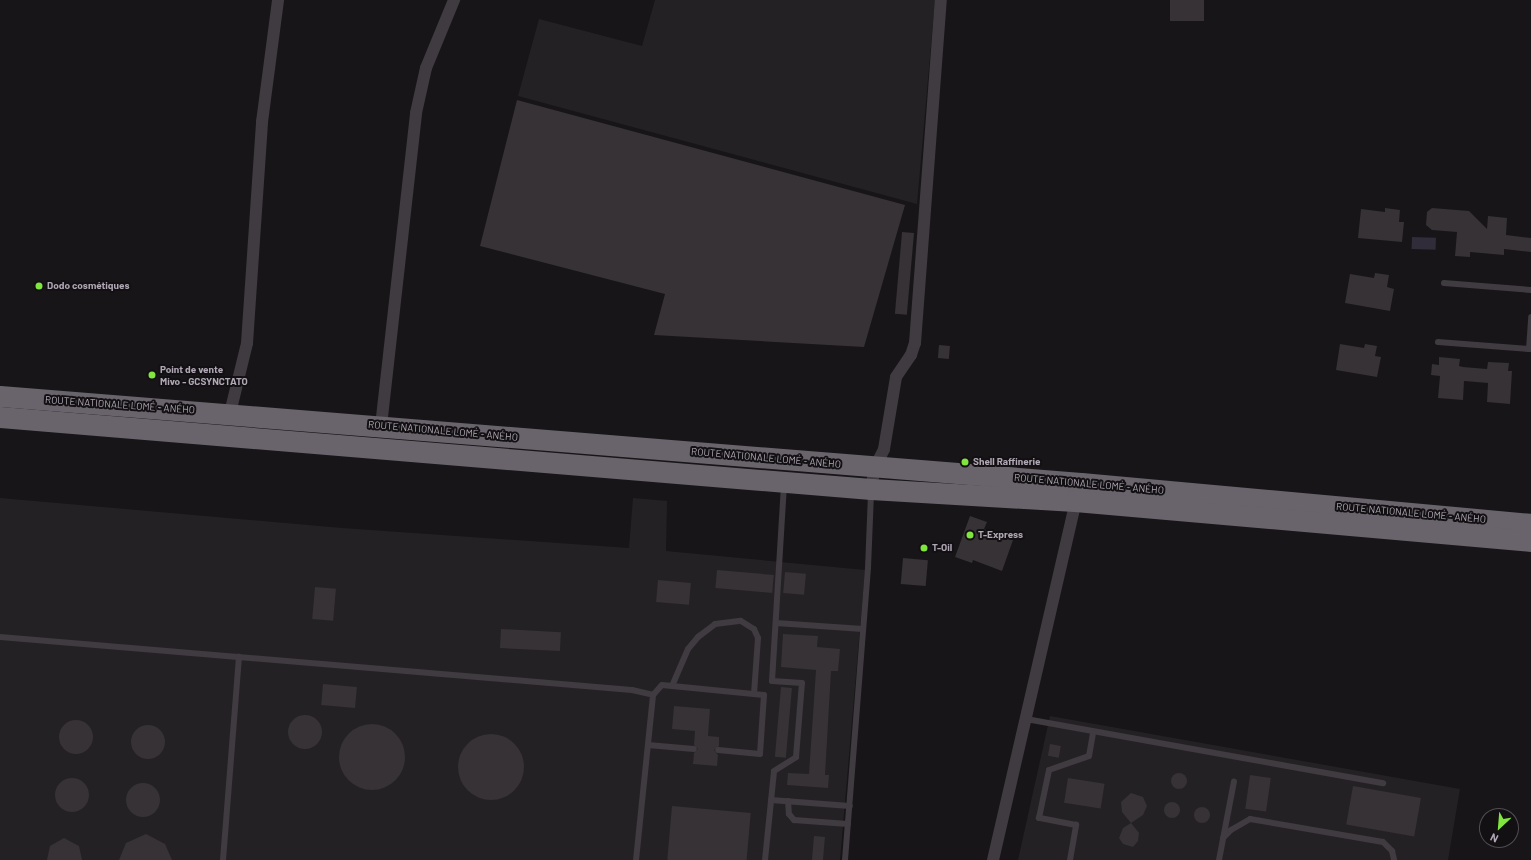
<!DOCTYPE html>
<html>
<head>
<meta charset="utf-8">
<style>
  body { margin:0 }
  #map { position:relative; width:1531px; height:860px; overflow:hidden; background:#171517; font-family:Barlow,sans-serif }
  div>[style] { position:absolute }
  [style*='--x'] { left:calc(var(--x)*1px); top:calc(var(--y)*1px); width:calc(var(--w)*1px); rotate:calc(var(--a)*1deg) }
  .built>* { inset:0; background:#242124 }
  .water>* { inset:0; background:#312c3a; transform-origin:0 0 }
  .building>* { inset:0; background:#363236; transform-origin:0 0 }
  .round { border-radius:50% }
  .lane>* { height:6px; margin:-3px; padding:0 3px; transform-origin:3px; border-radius:3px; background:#3f3b40 }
  .street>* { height:12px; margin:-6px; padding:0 6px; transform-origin:6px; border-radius:6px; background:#3f3b40 }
  .highway>* { height:21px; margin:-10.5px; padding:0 10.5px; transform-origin:10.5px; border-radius:10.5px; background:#69636c }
  .dots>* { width:11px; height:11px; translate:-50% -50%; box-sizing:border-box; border:2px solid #121012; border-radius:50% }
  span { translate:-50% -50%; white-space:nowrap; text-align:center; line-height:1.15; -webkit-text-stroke:4px #121012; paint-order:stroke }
  .poi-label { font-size:10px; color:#b1a8b6; font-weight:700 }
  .left { translate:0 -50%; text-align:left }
  .street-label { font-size:10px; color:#b1a8b6 }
  .north { position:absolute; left:1479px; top:808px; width:40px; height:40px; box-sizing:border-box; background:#121012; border:1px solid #524d54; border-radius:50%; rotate:206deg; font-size:11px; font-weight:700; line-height:16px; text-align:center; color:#b1a8b6 }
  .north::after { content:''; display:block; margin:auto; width:14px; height:18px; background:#81e53f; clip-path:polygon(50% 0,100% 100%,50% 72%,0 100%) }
</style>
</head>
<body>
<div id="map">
  <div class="built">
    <div style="clip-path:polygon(655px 0,935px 0,917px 204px,518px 96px,539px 19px,642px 46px)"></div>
    <div style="clip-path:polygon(0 498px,342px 528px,629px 548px,633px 498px,667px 501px,666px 551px,865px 570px,840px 860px,0 860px)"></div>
    <div style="clip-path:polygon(1050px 716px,1460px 789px,1448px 860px,1018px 860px)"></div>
  </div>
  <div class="water">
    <div style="left:1412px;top:237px;width:24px;height:12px;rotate:2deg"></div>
  </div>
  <div class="building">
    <div style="left:1170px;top:0;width:34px;height:21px"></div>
    <div style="clip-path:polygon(517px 100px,905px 205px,864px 347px,654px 335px,665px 294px,480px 246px)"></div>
    <div style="clip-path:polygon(1385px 208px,1400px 210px,1399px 222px,1404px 222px,1402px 242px,1358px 238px,1361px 209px,1385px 212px)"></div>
    <div style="clip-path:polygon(1432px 208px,1469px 211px,1487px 229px,1488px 216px,1507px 218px,1506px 235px,1531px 238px,1531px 252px,1504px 249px,1504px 255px,1470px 252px,1470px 257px,1455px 256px,1457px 232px,1432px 230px,1426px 225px,1427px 212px)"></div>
    <div style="left:914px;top:233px;width:82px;height:12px;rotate:95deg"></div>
    <div style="clip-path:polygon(1375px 273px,1389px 275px,1387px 287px,1394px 289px,1390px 311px,1345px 303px,1350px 274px,1374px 278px)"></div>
    <div style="clip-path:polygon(1340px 344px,1364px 348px,1365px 344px,1377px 346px,1375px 356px,1381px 357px,1377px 377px,1336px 370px)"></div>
    <div style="left:939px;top:345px;width:11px;height:13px;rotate:5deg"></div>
    <div style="clip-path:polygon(1439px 357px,1460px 359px,1459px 366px,1463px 367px,1487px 369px,1488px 362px,1509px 363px,1508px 371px,1512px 371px,1510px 404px,1487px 402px,1488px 383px,1464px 381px,1463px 400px,1438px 398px,1440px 376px,1431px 375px,1432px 364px,1439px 365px)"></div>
    <div style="clip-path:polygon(970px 516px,987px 522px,984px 529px,1013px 540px,1002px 571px,973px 560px,972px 563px,955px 557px)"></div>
    <div style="left:903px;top:558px;width:25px;height:26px;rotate:5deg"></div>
    <div style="left:717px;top:570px;width:57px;height:18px;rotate:5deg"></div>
    <div style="left:785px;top:572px;width:21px;height:21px;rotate:5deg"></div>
    <div style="left:658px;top:580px;width:33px;height:22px;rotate:5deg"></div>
    <div style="left:315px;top:587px;width:21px;height:32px;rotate:5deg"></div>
    <div style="left:501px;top:629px;width:60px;height:19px;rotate:3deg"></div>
    <div style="clip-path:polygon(783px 634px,818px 636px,817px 647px,840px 649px,838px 671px,831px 671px,825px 775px,829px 775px,828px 788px,787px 785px,788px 773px,809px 774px,816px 670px,781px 667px)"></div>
    <div style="left:323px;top:684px;width:34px;height:21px;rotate:5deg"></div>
    <div style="left:781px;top:687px;width:11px;height:70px;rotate:5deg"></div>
    <div style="clip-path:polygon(674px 706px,710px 709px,708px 736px,719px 737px,719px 746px,714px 750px,718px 755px,717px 766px,693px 764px,694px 753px,698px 749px,694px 745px,695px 731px,672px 729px)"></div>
    <div class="round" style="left:288px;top:715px;width:34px;height:34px"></div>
    <div class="round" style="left:59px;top:720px;width:34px;height:34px"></div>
    <div class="round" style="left:339px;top:724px;width:66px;height:66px"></div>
    <div class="round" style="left:131px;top:725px;width:34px;height:34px"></div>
    <div class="round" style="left:458px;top:734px;width:66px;height:66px"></div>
    <div style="left:1050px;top:744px;width:11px;height:12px;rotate:10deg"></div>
    <div class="round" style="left:1171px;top:773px;width:16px;height:16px"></div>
    <div style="left:1250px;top:775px;width:21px;height:34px;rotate:8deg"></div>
    <div class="round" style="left:55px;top:778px;width:34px;height:34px"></div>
    <div style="left:1068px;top:778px;width:37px;height:25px;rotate:9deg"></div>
    <div class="round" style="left:126px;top:783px;width:34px;height:34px"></div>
    <div style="left:1353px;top:786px;width:69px;height:39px;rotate:10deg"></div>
    <div style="clip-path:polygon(1131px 793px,1143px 797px,1147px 806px,1143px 815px,1131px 823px,1139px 833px,1138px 841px,1133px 847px,1123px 844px,1119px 838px,1123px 828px,1131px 823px,1122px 812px,1121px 802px)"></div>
    <div class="round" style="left:1164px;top:802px;width:16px;height:16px"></div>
    <div style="left:672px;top:806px;width:79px;height:54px;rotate:5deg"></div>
    <div class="round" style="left:1194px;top:807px;width:16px;height:16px"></div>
    <div style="clip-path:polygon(146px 834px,165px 844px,172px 860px,119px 860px,126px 843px)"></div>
    <div style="left:814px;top:836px;width:11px;height:24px;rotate:5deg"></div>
    <div style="clip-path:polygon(64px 838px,79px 846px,82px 860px,47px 860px,50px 846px)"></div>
  </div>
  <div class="lane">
    <div style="--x:1444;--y:283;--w:87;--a:4.6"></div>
    <div style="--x:1438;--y:342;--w:91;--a:4.4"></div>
    <div style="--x:1529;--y:349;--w:32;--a:-86"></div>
    <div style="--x:776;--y:623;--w:87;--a:3.9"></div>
    <div style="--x:0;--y:637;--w:634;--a:4.79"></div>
    <div style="--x:632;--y:690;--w:22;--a:13"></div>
    <div style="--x:672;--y:686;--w:40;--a:-66.6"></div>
    <div style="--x:688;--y:649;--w:16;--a:-50"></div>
    <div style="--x:698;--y:637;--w:21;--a:-37"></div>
    <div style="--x:715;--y:624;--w:26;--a:-7"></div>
    <div style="--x:741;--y:621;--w:15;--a:32"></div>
    <div style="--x:754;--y:629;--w:10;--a:66"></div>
    <div style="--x:758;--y:638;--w:56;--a:94.1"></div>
    <div style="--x:1026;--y:719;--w:363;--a:10.2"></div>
    <div style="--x:648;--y:745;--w:46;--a:5"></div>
    <div style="--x:771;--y:800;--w:79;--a:4.3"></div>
    <div style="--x:788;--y:801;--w:13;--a:86"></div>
    <div style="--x:789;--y:814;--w:8;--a:50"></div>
    <div style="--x:794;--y:820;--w:54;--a:4.2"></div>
    <div style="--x:1223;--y:838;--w:11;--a:-45"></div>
    <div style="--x:1231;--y:830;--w:22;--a:-30"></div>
    <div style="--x:1250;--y:819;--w:135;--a:9.8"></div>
    <div style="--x:1383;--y:842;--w:13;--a:45"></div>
    <div style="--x:1392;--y:851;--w:9;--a:77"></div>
    <div style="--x:223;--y:860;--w:204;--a:-85.5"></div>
    <div style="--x:636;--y:860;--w:166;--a:-84.1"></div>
    <div style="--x:653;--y:695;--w:13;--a:-48"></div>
    <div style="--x:662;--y:685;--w:102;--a:5.6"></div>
    <div style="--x:764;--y:695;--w:59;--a:93.9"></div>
    <div style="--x:760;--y:754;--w:42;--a:-174.6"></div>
    <div style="--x:765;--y:860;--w:89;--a:-84.2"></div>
    <div style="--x:774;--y:771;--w:26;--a:-32"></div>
    <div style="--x:796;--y:757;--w:74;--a:-85.4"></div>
    <div style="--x:802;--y:683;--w:30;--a:-176"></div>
    <div style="--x:772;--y:681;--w:197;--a:-86.5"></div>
    <div style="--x:845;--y:860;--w:293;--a:-85.5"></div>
    <div style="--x:868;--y:568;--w:75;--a:-87.7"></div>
    <div style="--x:1070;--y:860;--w:36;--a:-80"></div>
    <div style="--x:1076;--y:825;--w:38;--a:-169"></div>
    <div style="--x:1039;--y:818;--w:49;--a:-78.2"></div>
    <div style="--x:1049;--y:770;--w:42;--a:-19.3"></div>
    <div style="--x:1089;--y:756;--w:23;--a:-80"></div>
    <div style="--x:1219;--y:860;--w:80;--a:-79.2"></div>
  </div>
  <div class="street">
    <div style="--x:230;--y:413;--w:72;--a:-76.3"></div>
    <div style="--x:247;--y:343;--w:222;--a:-86.1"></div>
    <div style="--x:262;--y:122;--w:123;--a:-82.5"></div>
    <div style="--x:381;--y:426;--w:315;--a:-83.6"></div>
    <div style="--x:416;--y:113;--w:46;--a:-77.5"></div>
    <div style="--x:426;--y:68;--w:74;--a:-67.6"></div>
    <div style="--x:871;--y:489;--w:22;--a:-80"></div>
    <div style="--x:875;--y:467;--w:20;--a:-63"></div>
    <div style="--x:884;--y:449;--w:73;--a:-80.5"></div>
    <div style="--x:896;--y:377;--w:27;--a:-56"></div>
    <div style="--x:911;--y:355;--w:13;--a:-72"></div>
    <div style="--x:915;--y:343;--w:344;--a:-85.7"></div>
    <div style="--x:993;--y:860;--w:375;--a:-77"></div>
  </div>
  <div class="highway">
    <div style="--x:0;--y:396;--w:1084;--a:4.6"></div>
    <div style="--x:1081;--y:483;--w:452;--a:5.2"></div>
    <div style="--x:0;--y:417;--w:874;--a:4.73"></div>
    <div style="--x:871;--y:489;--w:204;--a:3.4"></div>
    <div style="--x:1075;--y:501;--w:458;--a:5"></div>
  </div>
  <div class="dots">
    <div style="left:39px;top:286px;background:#81e53f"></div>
    <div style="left:152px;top:375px;background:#81e53f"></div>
    <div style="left:965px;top:462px;background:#81e53f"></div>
    <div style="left:970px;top:535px;background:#81e53f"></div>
    <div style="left:924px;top:548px;background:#81e53f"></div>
  </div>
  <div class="poi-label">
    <span class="left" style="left:47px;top:286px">Dodo cosmétiques</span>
    <span class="left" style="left:160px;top:375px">Point de vente<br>Mivo - GCSYNCTATO</span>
    <span class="left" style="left:973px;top:462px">Shell Raffinerie</span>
    <span class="left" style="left:978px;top:535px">T-Express</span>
    <span class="left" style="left:932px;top:548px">T-Oil</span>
  </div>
  <div class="street-label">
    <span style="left:120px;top:405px;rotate:4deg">ROUTE NATIONALE LOMÉ - ANÉHO</span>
    <span style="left:443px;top:431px;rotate:5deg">ROUTE NATIONALE LOMÉ - ANÉHO</span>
    <span style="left:766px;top:458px;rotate:5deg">ROUTE NATIONALE LOMÉ - ANÉHO</span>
    <span style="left:1089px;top:484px;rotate:5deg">ROUTE NATIONALE LOMÉ - ANÉHO</span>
    <span style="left:1411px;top:513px;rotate:5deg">ROUTE NATIONALE LOMÉ - ANÉHO</span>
  </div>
  <div class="north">N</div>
</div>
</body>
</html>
